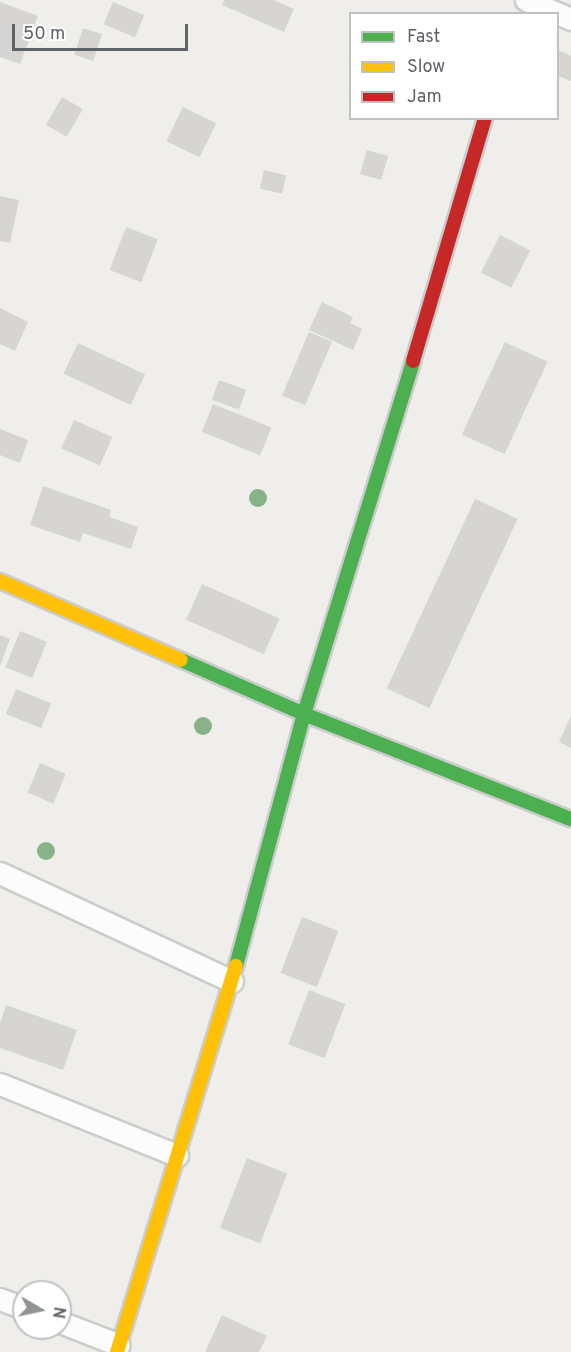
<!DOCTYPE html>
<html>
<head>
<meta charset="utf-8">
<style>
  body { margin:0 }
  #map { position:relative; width:571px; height:1352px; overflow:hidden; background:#efeeea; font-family:Overpass,sans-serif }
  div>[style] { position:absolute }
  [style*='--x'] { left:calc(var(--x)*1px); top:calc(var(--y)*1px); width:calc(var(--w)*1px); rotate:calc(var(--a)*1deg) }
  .building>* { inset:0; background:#d6d5d3; transform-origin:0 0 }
  .roads { filter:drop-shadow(2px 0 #cbcccc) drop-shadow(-2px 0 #cbcccc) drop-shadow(0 2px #cbcccc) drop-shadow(0 -2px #cbcccc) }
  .street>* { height:21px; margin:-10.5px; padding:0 10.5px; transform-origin:10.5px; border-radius:10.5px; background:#fdfcfc }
  .fast>* { height:14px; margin:-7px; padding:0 7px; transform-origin:7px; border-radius:7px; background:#4caf50 }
  .slow>* { height:14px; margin:-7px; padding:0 7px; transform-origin:7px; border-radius:7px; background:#ffc107 }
  .jam>* { height:14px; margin:-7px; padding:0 7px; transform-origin:7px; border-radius:7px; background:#c62828 }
  .trees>* { width:18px; height:18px; margin:-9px; border-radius:50%; background:#88b388 }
  span { translate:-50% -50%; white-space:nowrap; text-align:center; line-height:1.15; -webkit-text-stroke:5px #fff; paint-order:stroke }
  .legend { position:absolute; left:349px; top:12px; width:210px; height:108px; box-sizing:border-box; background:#fff; border:2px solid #bfc1c3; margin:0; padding:8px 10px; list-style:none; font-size:18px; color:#5f6368 }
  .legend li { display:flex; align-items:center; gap:12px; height:30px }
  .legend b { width:30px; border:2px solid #bfc1c3 }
  .north { position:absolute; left:12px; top:1280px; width:60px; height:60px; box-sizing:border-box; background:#fff; border:2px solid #bfc1c3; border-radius:50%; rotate:99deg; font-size:16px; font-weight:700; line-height:24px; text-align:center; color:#5f6368 }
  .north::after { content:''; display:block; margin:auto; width:21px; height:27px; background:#919496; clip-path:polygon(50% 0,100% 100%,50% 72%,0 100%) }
  .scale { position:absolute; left:12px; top:24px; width:176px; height:27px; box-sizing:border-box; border:3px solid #5f6368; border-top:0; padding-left:8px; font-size:18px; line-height:21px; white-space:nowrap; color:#5f6368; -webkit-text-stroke:4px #fff; paint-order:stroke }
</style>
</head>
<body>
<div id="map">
  <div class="building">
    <div style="clip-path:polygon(224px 0,274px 0,294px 9px,284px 32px,222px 5px)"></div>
    <div style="clip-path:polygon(0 2px,38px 16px,20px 64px,0 57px)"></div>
    <div style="left:113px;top:2px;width:34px;height:24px;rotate:23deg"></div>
    <div style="left:83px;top:28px;width:20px;height:28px;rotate:18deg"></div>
    <div style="clip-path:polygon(558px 50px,571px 56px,571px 81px,558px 76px)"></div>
    <div style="left:62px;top:97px;width:24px;height:32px;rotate:30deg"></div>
    <div style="left:183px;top:107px;width:37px;height:38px;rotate:26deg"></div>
    <div style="left:367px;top:150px;width:22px;height:25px;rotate:16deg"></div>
    <div style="left:264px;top:170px;width:23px;height:19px;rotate:13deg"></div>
    <div style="clip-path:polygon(0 196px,19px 200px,10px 243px,0 241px)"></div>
    <div style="left:126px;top:227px;width:34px;height:46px;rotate:21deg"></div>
    <div style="left:500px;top:235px;width:34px;height:42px;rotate:27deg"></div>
    <div style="clip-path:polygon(322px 302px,353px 317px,350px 323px,362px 329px,353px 350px,309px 330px)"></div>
    <div style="clip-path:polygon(0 308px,28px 322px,15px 351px,0 344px)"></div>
    <div style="left:309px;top:332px;width:25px;height:69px;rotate:23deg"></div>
    <div style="left:505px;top:342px;width:47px;height:102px;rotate:25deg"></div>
    <div style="left:78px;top:343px;width:74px;height:34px;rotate:25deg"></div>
    <div style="left:219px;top:380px;width:29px;height:21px;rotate:20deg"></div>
    <div style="left:213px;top:404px;width:63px;height:30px;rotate:22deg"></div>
    <div style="left:74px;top:420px;width:42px;height:31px;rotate:24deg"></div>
    <div style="clip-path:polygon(0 429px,28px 440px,20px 463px,0 455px)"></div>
    <div style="clip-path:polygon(43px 486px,111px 510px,109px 517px,138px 527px,131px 549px,83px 533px,80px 542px,30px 525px)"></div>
    <div style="left:475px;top:499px;width:47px;height:209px;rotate:25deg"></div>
    <div style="left:202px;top:584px;width:85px;height:39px;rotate:24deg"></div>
    <div style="left:20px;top:631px;width:29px;height:39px;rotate:22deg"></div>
    <div style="clip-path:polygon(0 635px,10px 639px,0 666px)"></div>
    <div style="left:16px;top:689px;width:38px;height:27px;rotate:22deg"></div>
    <div style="clip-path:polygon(571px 716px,571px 748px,559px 742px)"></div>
    <div style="left:40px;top:763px;width:28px;height:32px;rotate:23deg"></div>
    <div style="left:302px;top:917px;width:39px;height:60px;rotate:21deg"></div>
    <div style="left:309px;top:990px;width:39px;height:58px;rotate:21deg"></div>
    <div style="clip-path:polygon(6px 1005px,77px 1030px,63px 1070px,0 1048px,0 1023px)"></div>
    <div style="left:247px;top:1158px;width:43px;height:75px;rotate:21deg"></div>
    <div style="clip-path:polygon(222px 1315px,267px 1336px,259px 1352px,205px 1352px)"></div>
  </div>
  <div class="roads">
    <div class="street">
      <div style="--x:526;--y:0;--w:49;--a:22.9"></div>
      <div style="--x:0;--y:873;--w:256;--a:25"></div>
      <div style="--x:0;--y:1084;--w:191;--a:21.9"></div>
      <div style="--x:0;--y:1299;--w:26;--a:21"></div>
      <div style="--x:60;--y:1322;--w:63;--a:21.3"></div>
    </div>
    <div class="fast">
      <div style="--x:181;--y:660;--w:134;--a:23.7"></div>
      <div style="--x:304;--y:714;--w:287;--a:21.5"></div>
      <div style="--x:236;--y:966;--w:261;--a:-74.9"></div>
      <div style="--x:304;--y:714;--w:369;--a:-72.8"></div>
    </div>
    <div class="slow">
      <div style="--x:0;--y:581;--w:197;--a:23.6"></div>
      <div style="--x:117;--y:1352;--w:404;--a:-72.9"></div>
    </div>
    <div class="jam">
      <div style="--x:413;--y:361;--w:253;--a:-73.5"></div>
    </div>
  </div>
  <div class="trees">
    <div style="left:258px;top:498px"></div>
    <div style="left:203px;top:726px"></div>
    <div style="left:46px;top:851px"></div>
  </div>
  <ul class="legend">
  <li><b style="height:8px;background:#4caf50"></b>Fast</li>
  <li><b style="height:8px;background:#ffc107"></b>Slow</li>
  <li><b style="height:8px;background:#c62828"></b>Jam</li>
  </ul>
  <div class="north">N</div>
  <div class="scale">50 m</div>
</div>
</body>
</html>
